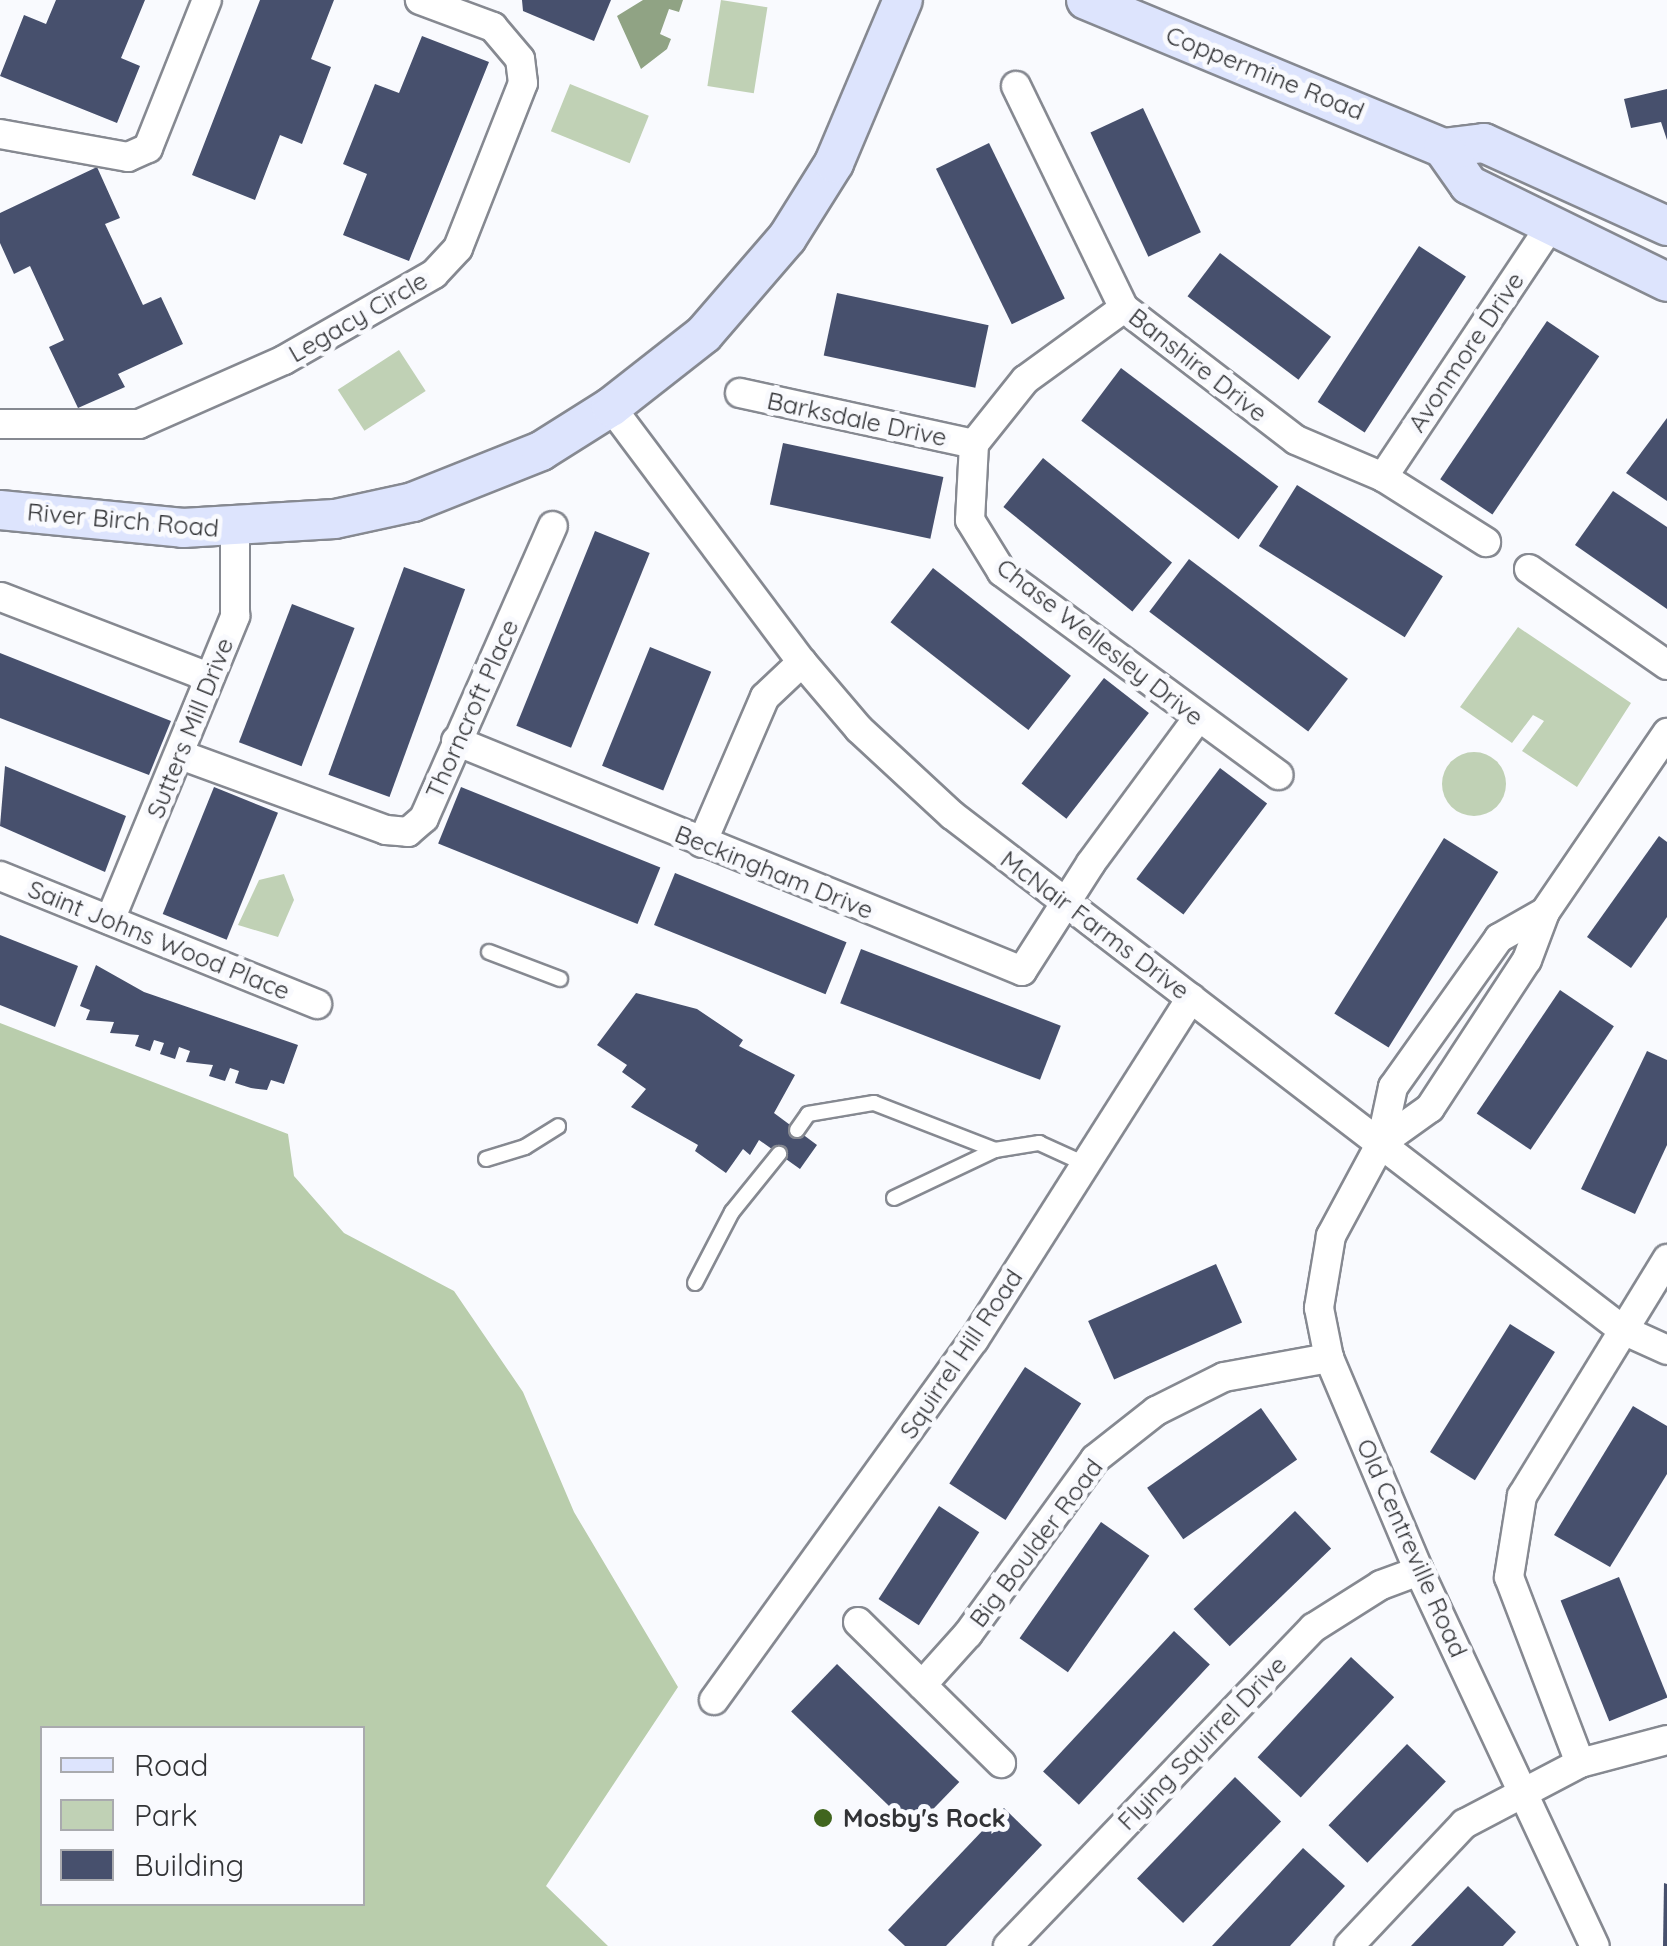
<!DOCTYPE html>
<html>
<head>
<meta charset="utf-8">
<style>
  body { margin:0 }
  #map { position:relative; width:1667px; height:1946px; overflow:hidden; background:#f9fafe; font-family:Quicksand,sans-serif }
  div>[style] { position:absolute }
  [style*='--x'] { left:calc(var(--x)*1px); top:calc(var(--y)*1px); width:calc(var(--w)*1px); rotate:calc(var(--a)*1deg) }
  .green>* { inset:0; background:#c0d1b5; transform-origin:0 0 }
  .round { border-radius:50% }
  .forest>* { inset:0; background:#b9cdac }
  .water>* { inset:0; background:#90a384 }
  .building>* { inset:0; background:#47506d; transform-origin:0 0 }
  .roads { filter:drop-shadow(2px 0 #868991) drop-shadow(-2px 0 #868991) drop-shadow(0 2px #868991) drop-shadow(0 -2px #868991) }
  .lane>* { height:14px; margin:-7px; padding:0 7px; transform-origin:7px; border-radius:7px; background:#fff }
  .street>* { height:28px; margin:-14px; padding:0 14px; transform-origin:14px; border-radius:14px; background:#fff }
  .secondary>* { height:38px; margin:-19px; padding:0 19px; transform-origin:19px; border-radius:19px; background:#dde4fd }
  .dots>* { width:28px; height:28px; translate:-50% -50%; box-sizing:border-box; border:5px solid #f9fafe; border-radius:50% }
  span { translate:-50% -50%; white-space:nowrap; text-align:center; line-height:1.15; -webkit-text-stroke:10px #f9fafe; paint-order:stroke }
  .street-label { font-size:25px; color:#323336 }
  .poi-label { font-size:25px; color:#323336; font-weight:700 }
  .left { translate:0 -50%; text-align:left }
  .legend { position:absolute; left:40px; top:1726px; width:325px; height:180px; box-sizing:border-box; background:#f9fafe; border:2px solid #a9aaae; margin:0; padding:12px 18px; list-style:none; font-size:30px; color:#323336 }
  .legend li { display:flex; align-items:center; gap:20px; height:50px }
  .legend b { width:50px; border:2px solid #a9aaae }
</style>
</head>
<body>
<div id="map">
  <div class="green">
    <div style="left:721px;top:0;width:47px;height:87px;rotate:9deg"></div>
    <div style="left:570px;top:84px;width:85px;height:51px;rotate:22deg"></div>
    <div style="left:399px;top:350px;width:49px;height:73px;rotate:57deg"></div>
    <div style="clip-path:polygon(1518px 627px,1631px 703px,1577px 787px,1522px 751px,1544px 721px,1533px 715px,1512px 743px,1460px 707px)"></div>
    <div class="round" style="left:1442px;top:752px;width:64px;height:64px"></div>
    <div style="clip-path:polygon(284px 874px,294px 900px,278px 937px,238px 925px,259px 880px)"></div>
  </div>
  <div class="forest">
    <div style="clip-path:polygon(evenodd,0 1023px,288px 1134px,294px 1176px,344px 1233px,454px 1291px,523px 1392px,574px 1512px,678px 1687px,546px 1886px,608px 1946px,0 1946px,0 1023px,42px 1728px,362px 1728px,362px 1904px,42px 1904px,42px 1728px)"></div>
  </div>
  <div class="water">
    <div style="clip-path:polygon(643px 0,683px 0,679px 12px,669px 9px,660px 34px,671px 39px,667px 49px,641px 69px,617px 16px)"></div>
  </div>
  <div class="building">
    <div style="clip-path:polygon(56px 0,145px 0,121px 58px,140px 66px,117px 123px,0 76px,24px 15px,46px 24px)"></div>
    <div style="clip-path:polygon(260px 0,334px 0,311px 59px,331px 67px,302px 144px,280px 135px,255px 200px,192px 175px)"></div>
    <div style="clip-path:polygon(522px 0,611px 0,594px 41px,523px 11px)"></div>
    <div style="clip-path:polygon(422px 36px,489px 62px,409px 261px,343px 235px,367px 174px,343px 164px,375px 84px,399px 93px)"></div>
    <div style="clip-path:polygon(1667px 89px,1667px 140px,1661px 122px,1631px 128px,1624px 99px)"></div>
    <div style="left:1143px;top:108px;width:137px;height:58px;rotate:65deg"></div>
    <div style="left:989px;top:143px;width:173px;height:59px;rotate:64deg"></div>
    <div style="clip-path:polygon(97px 167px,120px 218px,105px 224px,143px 305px,161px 297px,183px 344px,118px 374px,125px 387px,78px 408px,49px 347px,64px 340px,30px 266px,14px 274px,0 243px,0 213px)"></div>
    <div style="left:1419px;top:246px;width:56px;height:186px;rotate:33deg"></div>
    <div style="left:1220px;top:253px;width:139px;height:54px;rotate:37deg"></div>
    <div style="left:837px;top:293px;width:155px;height:64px;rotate:12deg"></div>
    <div style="left:1547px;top:321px;width:63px;height:191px;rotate:34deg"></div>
    <div style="left:1121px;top:368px;width:197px;height:66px;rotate:37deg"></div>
    <div style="clip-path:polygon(1667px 418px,1667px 501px,1626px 473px)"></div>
    <div style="left:783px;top:443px;width:164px;height:63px;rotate:12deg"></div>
    <div style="left:1043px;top:458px;width:166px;height:63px;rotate:39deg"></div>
    <div style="left:1297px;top:485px;width:172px;height:72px;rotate:32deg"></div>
    <div style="clip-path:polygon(1613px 491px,1667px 527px,1667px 609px,1575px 545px)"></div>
    <div style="left:595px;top:531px;width:59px;height:210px;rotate:22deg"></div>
    <div style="left:1189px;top:559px;width:199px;height:66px;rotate:37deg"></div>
    <div style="left:404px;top:567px;width:65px;height:221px;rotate:20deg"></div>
    <div style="left:933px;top:568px;width:175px;height:69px;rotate:38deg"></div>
    <div style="left:292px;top:604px;width:67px;height:148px;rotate:21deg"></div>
    <div style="left:650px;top:647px;width:66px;height:128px;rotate:22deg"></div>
    <div style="clip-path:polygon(0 653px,171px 721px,149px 775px,0 718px)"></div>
    <div style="left:1104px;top:678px;width:57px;height:134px;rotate:38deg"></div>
    <div style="clip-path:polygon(5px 766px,126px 816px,105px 872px,0 826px)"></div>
    <div style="left:1220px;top:768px;width:59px;height:139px;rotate:37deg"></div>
    <div style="left:214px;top:787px;width:69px;height:137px;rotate:22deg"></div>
    <div style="left:461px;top:787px;width:215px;height:61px;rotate:22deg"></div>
    <div style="clip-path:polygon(1659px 836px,1667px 842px,1667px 917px,1631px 968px,1587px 937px)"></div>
    <div style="left:1444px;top:838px;width:64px;height:207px;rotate:32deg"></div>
    <div style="left:675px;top:873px;width:185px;height:56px;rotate:22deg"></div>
    <div style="clip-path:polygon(0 935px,78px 966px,55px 1027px,0 1005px)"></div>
    <div style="left:861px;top:949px;width:214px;height:58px;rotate:21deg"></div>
    <div style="clip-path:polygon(96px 965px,144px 992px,298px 1045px,284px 1084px,271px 1080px,267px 1090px,251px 1088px,235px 1083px,239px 1071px,230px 1068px,225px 1081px,209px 1076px,213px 1065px,186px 1062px,190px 1051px,179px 1047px,175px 1059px,160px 1054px,164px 1043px,154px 1040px,150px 1051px,135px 1046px,139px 1035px,110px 1033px,114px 1022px,86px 1020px,90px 1010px,80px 1006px)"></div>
    <div style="left:1560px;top:990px;width:65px;height:149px;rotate:34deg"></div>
    <div style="clip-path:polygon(636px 993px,697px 1009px,743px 1040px,739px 1046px,795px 1075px,774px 1113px,817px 1145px,800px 1169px,759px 1140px,750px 1155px,743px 1149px,726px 1173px,695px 1151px,698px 1145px,631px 1107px,646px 1089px,622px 1072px,627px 1065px,597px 1045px)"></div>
    <div style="clip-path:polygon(1647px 1051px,1667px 1060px,1667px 1145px,1635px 1214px,1581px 1189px)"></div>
    <div style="left:1216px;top:1264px;width:64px;height:140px;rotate:66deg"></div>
    <div style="left:1510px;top:1324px;width:53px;height:151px;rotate:32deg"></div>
    <div style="left:1025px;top:1367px;width:67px;height:139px;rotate:33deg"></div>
    <div style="clip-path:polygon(1633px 1406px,1667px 1426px,1667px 1474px,1610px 1567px,1554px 1535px)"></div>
    <div style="left:1261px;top:1408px;width:63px;height:139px;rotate:55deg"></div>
    <div style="left:939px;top:1506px;width:48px;height:111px;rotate:33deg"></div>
    <div style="left:1295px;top:1511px;width:52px;height:141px;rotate:46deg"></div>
    <div style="left:1101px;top:1522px;width:59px;height:142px;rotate:35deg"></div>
    <div style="left:1619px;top:1577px;width:130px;height:63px;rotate:68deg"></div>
    <div style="left:1174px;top:1631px;width:49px;height:192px;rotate:43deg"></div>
    <div style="left:1351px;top:1657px;width:59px;height:137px;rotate:43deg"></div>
    <div style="left:837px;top:1664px;width:170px;height:66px;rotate:44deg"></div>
    <div style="left:1407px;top:1744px;width:54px;height:113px;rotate:44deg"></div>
    <div style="left:1235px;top:1777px;width:64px;height:141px;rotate:44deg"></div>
    <div style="clip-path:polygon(1004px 1808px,1042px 1845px,946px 1946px,905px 1946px,888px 1930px)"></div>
    <div style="clip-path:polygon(1303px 1848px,1345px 1886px,1290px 1946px,1212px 1946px)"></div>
    <div style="clip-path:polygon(1664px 1883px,1667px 1884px,1667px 1946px,1663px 1946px)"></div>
    <div style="clip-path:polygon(1468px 1886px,1516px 1932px,1503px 1946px,1411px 1946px)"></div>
  </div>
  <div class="roads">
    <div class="lane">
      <div style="--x:489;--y:952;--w:76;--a:20.8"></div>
      <div style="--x:797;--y:1130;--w:19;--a:-55"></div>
      <div style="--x:808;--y:1114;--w:67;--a:-9.5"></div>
      <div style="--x:874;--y:1103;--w:130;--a:21.2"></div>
      <div style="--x:995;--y:1150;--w:45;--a:-9"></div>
      <div style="--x:1039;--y:1143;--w:51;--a:24.5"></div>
      <div style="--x:486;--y:1159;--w:41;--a:-17.1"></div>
      <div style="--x:525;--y:1147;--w:39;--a:-32"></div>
      <div style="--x:894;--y:1198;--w:112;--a:-25.4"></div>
      <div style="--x:695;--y:1283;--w:80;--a:-62.5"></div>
      <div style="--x:732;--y:1212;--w:75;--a:-51"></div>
    </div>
    <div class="street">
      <div style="--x:1016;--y:86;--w:247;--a:64.1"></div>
      <div style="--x:1124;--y:308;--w:217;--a:37.5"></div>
      <div style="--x:1296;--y:440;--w:95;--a:23"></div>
      <div style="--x:1383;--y:477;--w:122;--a:32.3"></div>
      <div style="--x:0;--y:134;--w:130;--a:10.2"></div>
      <div style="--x:128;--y:157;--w:22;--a:-24"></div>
      <div style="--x:148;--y:148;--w:159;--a:-68.3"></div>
      <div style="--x:1124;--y:308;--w:122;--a:144"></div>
      <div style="--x:1025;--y:380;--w:82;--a:128.6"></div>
      <div style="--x:974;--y:444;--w:76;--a:93"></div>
      <div style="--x:970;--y:520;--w:61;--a:58.4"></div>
      <div style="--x:1002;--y:572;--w:343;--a:36.3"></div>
      <div style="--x:740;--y:393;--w:239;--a:12.3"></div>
      <div style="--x:611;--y:407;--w:319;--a:53.2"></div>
      <div style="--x:802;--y:662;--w:88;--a:49.6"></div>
      <div style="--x:859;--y:729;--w:127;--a:42.8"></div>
      <div style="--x:952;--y:815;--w:846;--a:37.51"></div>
      <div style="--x:1623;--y:1330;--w:48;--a:24.4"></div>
      <div style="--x:0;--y:424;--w:139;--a:0"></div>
      <div style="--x:139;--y:424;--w:158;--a:-23.8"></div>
      <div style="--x:284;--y:360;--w:173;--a:-29.8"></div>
      <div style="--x:434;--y:274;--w:35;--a:-47"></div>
      <div style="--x:458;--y:248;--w:177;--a:-68.5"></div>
      <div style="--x:523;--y:83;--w:24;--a:-97"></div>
      <div style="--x:520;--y:59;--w:42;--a:-130.2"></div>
      <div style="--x:493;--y:27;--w:78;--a:-159.7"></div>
      <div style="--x:1383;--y:477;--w:301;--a:-56.3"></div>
      <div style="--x:1529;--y:569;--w:168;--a:34.8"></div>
      <div style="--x:1;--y:597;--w:222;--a:21.1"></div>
      <div style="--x:456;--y:741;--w:611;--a:22.11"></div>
      <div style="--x:1022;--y:971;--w:128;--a:-57.4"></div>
      <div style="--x:1091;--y:863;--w:179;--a:-53.6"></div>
      <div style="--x:181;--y:755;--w:218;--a:20.1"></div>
      <div style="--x:386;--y:830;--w:22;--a:5"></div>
      <div style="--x:408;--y:832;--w:21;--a:-41"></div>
      <div style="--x:424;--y:818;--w:319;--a:-66.2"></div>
      <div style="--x:702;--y:843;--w:159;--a:-66.7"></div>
      <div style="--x:765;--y:697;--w:51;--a:-43.4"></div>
      <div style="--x:0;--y:876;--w:342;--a:22"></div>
      <div style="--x:1545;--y:912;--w:217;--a:-55.7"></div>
      <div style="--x:110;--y:920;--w:329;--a:-67.6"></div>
      <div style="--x:235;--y:616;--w:87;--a:-90"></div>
      <div style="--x:1381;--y:1143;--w:60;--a:-35.5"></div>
      <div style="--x:1430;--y:1108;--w:177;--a:-56.8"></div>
      <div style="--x:1527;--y:960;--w:51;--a:-69.4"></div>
      <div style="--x:1545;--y:912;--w:53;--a:150.5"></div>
      <div style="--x:1499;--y:938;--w:183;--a:125.4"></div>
      <div style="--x:1393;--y:1087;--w:57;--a:102.1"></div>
      <div style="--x:1381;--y:1143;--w:106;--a:118.3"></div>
      <div style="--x:1331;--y:1236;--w:73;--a:99.5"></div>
      <div style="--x:1319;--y:1308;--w:51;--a:78.7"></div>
      <div style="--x:1329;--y:1358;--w:231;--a:67.1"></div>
      <div style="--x:1419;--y:1571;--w:414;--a:64.9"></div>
      <div style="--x:858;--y:1622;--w:201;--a:44.6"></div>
      <div style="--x:922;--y:1685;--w:69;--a:-48"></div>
      <div style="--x:968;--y:1634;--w:216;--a:-54"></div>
      <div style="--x:1095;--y:1459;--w:78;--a:-38.2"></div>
      <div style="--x:1156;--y:1411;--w:76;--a:-26.6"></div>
      <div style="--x:1224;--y:1377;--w:107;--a:-10.3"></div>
      <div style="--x:714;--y:1700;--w:444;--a:-54.2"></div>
      <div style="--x:974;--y:1340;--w:405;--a:-57.6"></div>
      <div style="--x:1580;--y:1763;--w:199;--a:-110.9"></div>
      <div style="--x:1509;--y:1577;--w:82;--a:-80.9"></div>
      <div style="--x:1522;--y:1496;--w:278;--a:-58.5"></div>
      <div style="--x:1008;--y:1946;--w:441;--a:-46.2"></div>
      <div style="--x:1313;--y:1628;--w:80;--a:-32.3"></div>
      <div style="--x:1381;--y:1585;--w:40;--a:-20.2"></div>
      <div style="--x:1349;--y:1946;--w:168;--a:-46.7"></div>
      <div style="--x:1464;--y:1824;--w:131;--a:-27.7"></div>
      <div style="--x:1580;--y:1763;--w:90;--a:-14.8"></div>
    </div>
    <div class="secondary">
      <div style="--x:1086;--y:0;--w:386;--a:22.5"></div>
      <div style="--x:1443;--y:148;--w:41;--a:-7"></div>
      <div style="--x:1484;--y:143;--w:201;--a:24.4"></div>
      <div style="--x:1443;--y:148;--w:45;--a:54.9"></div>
      <div style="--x:1469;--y:185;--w:220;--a:26.1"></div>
      <div style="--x:0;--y:510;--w:184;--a:5.6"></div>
      <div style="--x:183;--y:528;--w:152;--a:-3.4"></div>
      <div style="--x:335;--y:519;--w:80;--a:-12.3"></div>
      <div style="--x:413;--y:502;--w:138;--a:-21.7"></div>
      <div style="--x:541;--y:451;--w:83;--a:-32.2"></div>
      <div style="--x:611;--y:407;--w:118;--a:-38.1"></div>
      <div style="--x:704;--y:334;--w:127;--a:-49.2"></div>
      <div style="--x:787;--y:238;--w:89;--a:-57.9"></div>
      <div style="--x:834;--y:163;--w:177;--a:-67.1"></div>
    </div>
  </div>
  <div class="dots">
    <div style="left:823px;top:1818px;background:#40651e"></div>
  </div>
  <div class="street-label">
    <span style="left:1265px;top:73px;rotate:22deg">Coppermine Road</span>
    <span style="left:358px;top:317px;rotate:-30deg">Legacy Circle</span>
    <span style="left:1466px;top:352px;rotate:-56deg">Avonmore Drive</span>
    <span style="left:1198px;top:365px;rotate:38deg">Banshire Drive</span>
    <span style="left:857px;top:419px;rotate:12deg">Barksdale Drive</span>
    <span style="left:123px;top:520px;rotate:5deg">River Birch Road</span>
    <span style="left:1100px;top:642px;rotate:38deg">Chase Wellesley Drive</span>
    <span style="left:472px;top:709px;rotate:-66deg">Thorncroft Place</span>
    <span style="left:190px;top:728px;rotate:-68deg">Sutters Mill Drive</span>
    <span style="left:774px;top:872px;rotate:22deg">Beckingham Drive</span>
    <span style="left:1095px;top:925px;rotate:37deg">McNair Farms Drive</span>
    <span style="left:159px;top:940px;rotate:22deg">Saint Johns Wood Place</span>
    <span style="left:961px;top:1354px;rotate:-56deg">Squirrel Hill Road</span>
    <span style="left:1036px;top:1543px;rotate:-53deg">Big Boulder Road</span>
    <span style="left:1412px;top:1548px;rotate:66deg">Old Centreville Road</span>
    <span style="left:1202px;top:1743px;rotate:-46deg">Flying Squirrel Drive</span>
  </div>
  <div class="poi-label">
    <span class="left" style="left:843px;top:1818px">Mosby's Rock</span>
  </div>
  <ul class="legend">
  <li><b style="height:12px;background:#dde4fd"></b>Road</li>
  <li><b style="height:28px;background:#c0d1b5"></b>Park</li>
  <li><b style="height:28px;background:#47506d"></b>Building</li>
  </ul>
</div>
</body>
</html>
